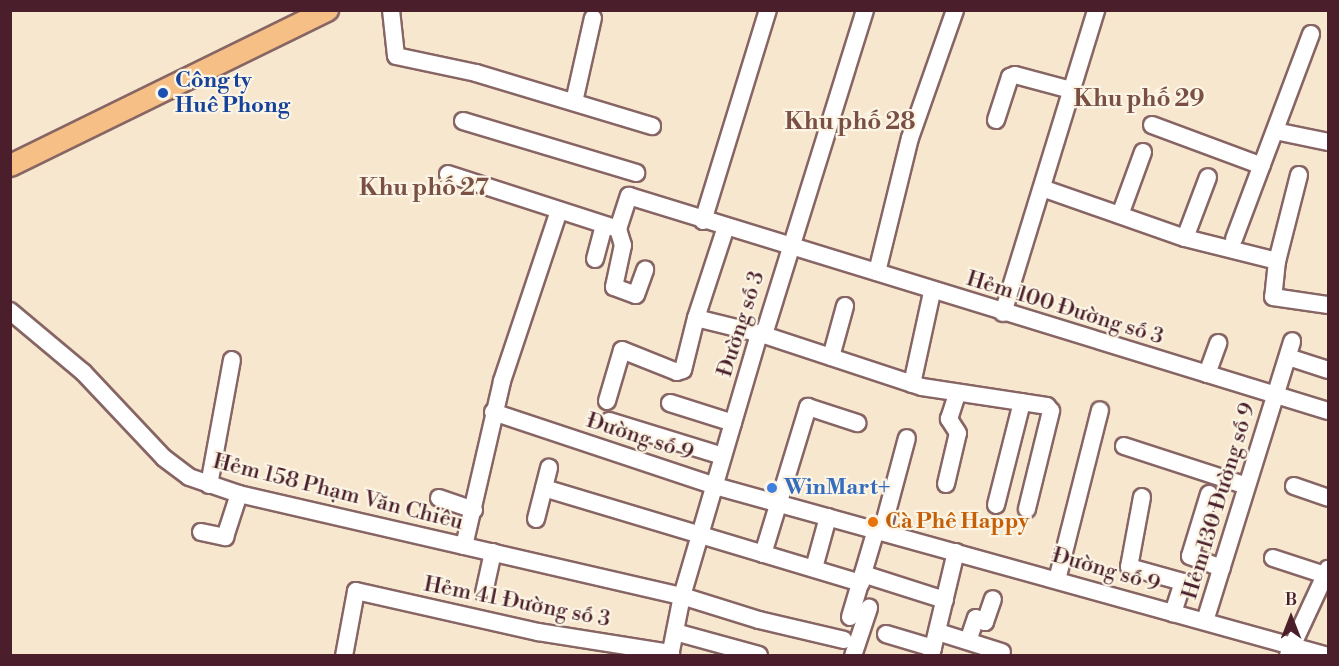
<!DOCTYPE html>
<html>
<head>
<meta charset="utf-8">
<style>
  body { margin:0 }
  #map { position:relative; width:1339px; height:666px; overflow:hidden; background:#f7e7cf; font-family:"Libre Bodoni",serif }
  div>[style] { position:absolute }
  [style*='--x'] { left:calc(var(--x)*1px); top:calc(var(--y)*1px); width:calc(var(--w)*1px); rotate:calc(var(--a)*1deg) }
  .roads { filter:drop-shadow(2px 0 #876564) drop-shadow(-2px 0 #876564) drop-shadow(0 2px #876564) drop-shadow(0 -2px #876564) }
  .minor>* { height:16px; margin:-8px; padding:0 8px; transform-origin:8px; border-radius:8px; background:#fff }
  .major>* { height:21px; margin:-10.5px; padding:0 10.5px; transform-origin:10.5px; border-radius:10.5px; background:#f5bf86 }
  .dots>* { width:16px; height:16px; translate:-50% -50%; box-sizing:border-box; border:3px solid #fcf5e5; border-radius:50% }
  span { translate:-50% -50%; white-space:nowrap; text-align:center; line-height:1.15; -webkit-text-stroke:4.5px #fcf5e5; paint-order:stroke }
  .transit-label { font-size:22px; color:#164399; font-weight:700 }
  .left { translate:0 -50%; text-align:left }
  .street-label { font-size:22px; color:#4a1f2b }
  .shop-label { font-size:22px; color:#366cbe; font-weight:700 }
  .food-label { font-size:22px; color:#c56008; font-weight:700 }
  .neighbourhood-label { font-size:24px; color:#7a5045; font-weight:700 }
  .frame { position:absolute; inset:0; border:12px solid #4a1f2b; pointer-events:none }
  .north { position:absolute; left:1261px; top:588px; width:60px; height:60px; -webkit-text-stroke:4px #fcf5e5; paint-order:stroke; rotate:0deg; font-size:16px; font-weight:700; line-height:24px; text-align:center; color:#4a1f2b }
  .north::after { content:''; display:block; margin:auto; width:21px; height:27px; background:#4a1f2b; clip-path:polygon(50% 0,100% 100%,50% 72%,0 100%) }
</style>
</head>
<body>
<div id="map">
  <div class="roads">
    <div class="minor">
      <div style="--x:391;--y:10;--w:46;--a:83.8"></div>
      <div style="--x:396;--y:56;--w:82;--a:12"></div>
      <div style="--x:476;--y:73;--w:184;--a:16.8"></div>
      <div style="--x:574;--y:102;--w:86;--a:-77.3"></div>
      <div style="--x:996;--y:120;--w:45;--a:-72"></div>
      <div style="--x:1010;--y:77;--w:5;--a:-22"></div>
      <div style="--x:1015;--y:75;--w:58;--a:15"></div>
      <div style="--x:463;--y:121;--w:181;--a:16.7"></div>
      <div style="--x:1152;--y:125;--w:117;--a:20.4"></div>
      <div style="--x:1275;--y:131;--w:54;--a:11.7"></div>
      <div style="--x:448;--y:174;--w:179;--a:17.9"></div>
      <div style="--x:618;--y:229;--w:35;--a:-72"></div>
      <div style="--x:629;--y:196;--w:731;--a:17.1"></div>
      <div style="--x:1299;--y:175;--w:89;--a:104.3"></div>
      <div style="--x:1277;--y:261;--w:36;--a:96"></div>
      <div style="--x:1273;--y:297;--w:56;--a:8.3"></div>
      <div style="--x:1042;--y:188;--w:151;--a:19.3"></div>
      <div style="--x:1185;--y:238;--w:95;--a:14"></div>
      <div style="--x:1120;--y:215;--w:67;--a:-69.9"></div>
      <div style="--x:703;--y:221;--w:221;--a:-72.9"></div>
      <div style="--x:618;--y:229;--w:17;--a:73"></div>
      <div style="--x:623;--y:245;--w:43;--a:102.1"></div>
      <div style="--x:614;--y:287;--w:23;--a:20"></div>
      <div style="--x:636;--y:295;--w:27;--a:-70"></div>
      <div style="--x:1185;--y:238;--w:65;--a:-69.3"></div>
      <div style="--x:1234;--y:239;--w:219;--a:-69.4"></div>
      <div style="--x:595;--y:259;--w:35;--a:-75"></div>
      <div style="--x:877;--y:272;--w:138;--a:-76.2"></div>
      <div style="--x:910;--y:138;--w:136;--a:-70.6"></div>
      <div style="--x:10;--y:311;--w:95;--a:39.9"></div>
      <div style="--x:83;--y:372;--w:118;--a:46.7"></div>
      <div style="--x:164;--y:458;--w:31;--a:37"></div>
      <div style="--x:189;--y:477;--w:53;--a:18.8"></div>
      <div style="--x:239;--y:494;--w:455;--a:13"></div>
      <div style="--x:682;--y:596;--w:81;--a:17.3"></div>
      <div style="--x:759;--y:620;--w:87;--a:13.2"></div>
      <div style="--x:1003;--y:313;--w:317;--a:-72.9"></div>
      <div style="--x:696;--y:318;--w:96;--a:-71.8"></div>
      <div style="--x:831;--y:357;--w:53;--a:-74.6"></div>
      <div style="--x:1288;--y:357;--w:42;--a:18"></div>
      <div style="--x:1207;--y:374;--w:33;--a:-70"></div>
      <div style="--x:912;--y:384;--w:94;--a:-77.7"></div>
      <div style="--x:607;--y:401;--w:53;--a:-73.6"></div>
      <div style="--x:622;--y:350;--w:59;--a:21.8"></div>
      <div style="--x:677;--y:372;--w:6;--a:-18"></div>
      <div style="--x:683;--y:370;--w:54;--a:-76"></div>
      <div style="--x:696;--y:318;--w:67;--a:13.8"></div>
      <div style="--x:761;--y:334;--w:169;--a:18.2"></div>
      <div style="--x:922;--y:387;--w:126;--a:8.6"></div>
      <div style="--x:1047;--y:406;--w:6;--a:51"></div>
      <div style="--x:1051;--y:411;--w:101;--a:103.8"></div>
      <div style="--x:670;--y:403;--w:66;--a:17.6"></div>
      <div style="--x:493;--y:412;--w:234;--a:18.4"></div>
      <div style="--x:715;--y:486;--w:636;--a:15.5"></div>
      <div style="--x:609;--y:421;--w:119;--a:17.1"></div>
      <div style="--x:1124;--y:446;--w:129;--a:18"></div>
      <div style="--x:946;--y:484;--w:52;--a:-76.8"></div>
      <div style="--x:958;--y:433;--w:17;--a:-123"></div>
      <div style="--x:949;--y:419;--w:25;--a:-72"></div>
      <div style="--x:209;--y:485;--w:127;--a:-79.6"></div>
      <div style="--x:1294;--y:486;--w:36;--a:19"></div>
      <div style="--x:544;--y:488;--w:331;--a:16.7"></div>
      <div style="--x:1209;--y:494;--w:65;--a:107"></div>
      <div style="--x:1190;--y:556;--w:34;--a:21"></div>
      <div style="--x:1142;--y:497;--w:71;--a:100.5"></div>
      <div style="--x:1129;--y:567;--w:56;--a:15.5"></div>
      <div style="--x:1183;--y:582;--w:33;--a:108"></div>
      <div style="--x:439;--y:498;--w:37;--a:19"></div>
      <div style="--x:996;--y:505;--w:106;--a:-75.8"></div>
      <div style="--x:536;--y:519;--w:53;--a:-75.7"></div>
      <div style="--x:882;--y:531;--w:96;--a:-75"></div>
      <div style="--x:201;--y:532;--w:25;--a:12"></div>
      <div style="--x:225;--y:537;--w:45;--a:-72"></div>
      <div style="--x:464;--y:546;--w:169;--a:-77"></div>
      <div style="--x:502;--y:381;--w:179;--a:-71.5"></div>
      <div style="--x:763;--y:554;--w:154;--a:-73"></div>
      <div style="--x:808;--y:407;--w:52;--a:18.1"></div>
      <div style="--x:1273;--y:558;--w:58;--a:18.1"></div>
      <div style="--x:814;--y:568;--w:53;--a:-74.6"></div>
      <div style="--x:863;--y:574;--w:86;--a:17.6"></div>
      <div style="--x:1057;--y:580;--w:175;--a:-75.8"></div>
      <div style="--x:484;--y:593;--w:42;--a:-77.6"></div>
      <div style="--x:850;--y:617;--w:91;--a:-73.4"></div>
      <div style="--x:1205;--y:621;--w:293;--a:-72.7"></div>
      <div style="--x:675;--y:632;--w:87;--a:15.3"></div>
      <div style="--x:938;--y:632;--w:67;--a:17.4"></div>
      <div style="--x:886;--y:634;--w:49;--a:16.6"></div>
      <div style="--x:968;--y:641;--w:24;--a:-71"></div>
      <div style="--x:976;--y:618;--w:10;--a:24"></div>
      <div style="--x:985;--y:622;--w:24;--a:-71"></div>
      <div style="--x:1288;--y:655;--w:95;--a:-65.1"></div>
      <div style="--x:344;--y:656;--w:66;--a:-79.5"></div>
      <div style="--x:356;--y:591;--w:187;--a:12.7"></div>
      <div style="--x:538;--y:632;--w:135;--a:9"></div>
      <div style="--x:670;--y:656;--w:61;--a:-78.7"></div>
      <div style="--x:682;--y:596;--w:269;--a:-73.6"></div>
      <div style="--x:758;--y:338;--w:13;--a:-51"></div>
      <div style="--x:766;--y:328;--w:333;--a:-72.7"></div>
      <div style="--x:853;--y:656;--w:51;--a:-71.6"></div>
      <div style="--x:931;--y:656;--w:107;--a:-76.5"></div>
    </div>
    <div class="major">
      <div style="--x:10;--y:165;--w:353;--a:-26.1"></div>
    </div>
  </div>
  <div class="dots">
    <div style="left:163px;top:93px;background:#1a4fb4"></div>
    <div style="left:772px;top:488px;background:#3f7fe0"></div>
    <div style="left:873px;top:522px;background:#e8710a"></div>
  </div>
  <div class="transit-label">
    <span class="left" style="left:175px;top:93px">Công ty<br>Huê Phong</span>
  </div>
  <div class="street-label">
    <span style="left:1065px;top:308px;rotate:17deg">Hẻm 100 Đường số 3</span>
    <span style="left:741px;top:324px;rotate:-72deg">Đường số 3</span>
    <span style="left:640px;top:437px;rotate:18deg">Đường số 9</span>
    <span style="left:338px;top:492px;rotate:14deg">Hẻm 158 Phạm Văn Chiêu</span>
    <span style="left:1219px;top:501px;rotate:-73deg">Hẻm 130 Đường số 9</span>
    <span style="left:1106px;top:570px;rotate:16deg">Đường số 9</span>
    <span style="left:517px;top:602px;rotate:11deg">Hẻm 41 Đường số 3</span>
  </div>
  <div class="shop-label">
    <span class="left" style="left:784px;top:488px">WinMart+</span>
  </div>
  <div class="food-label">
    <span class="left" style="left:885px;top:522px">Cà Phê Happy</span>
  </div>
  <div class="neighbourhood-label">
    <span style="left:1139px;top:100px">Khu phố 29</span>
    <span style="left:850px;top:123px">Khu phố 28</span>
    <span style="left:424px;top:189px">Khu phố 27</span>
  </div>
  <div class="frame"></div>
  <div class="north">B</div>
</div>
</body>
</html>
